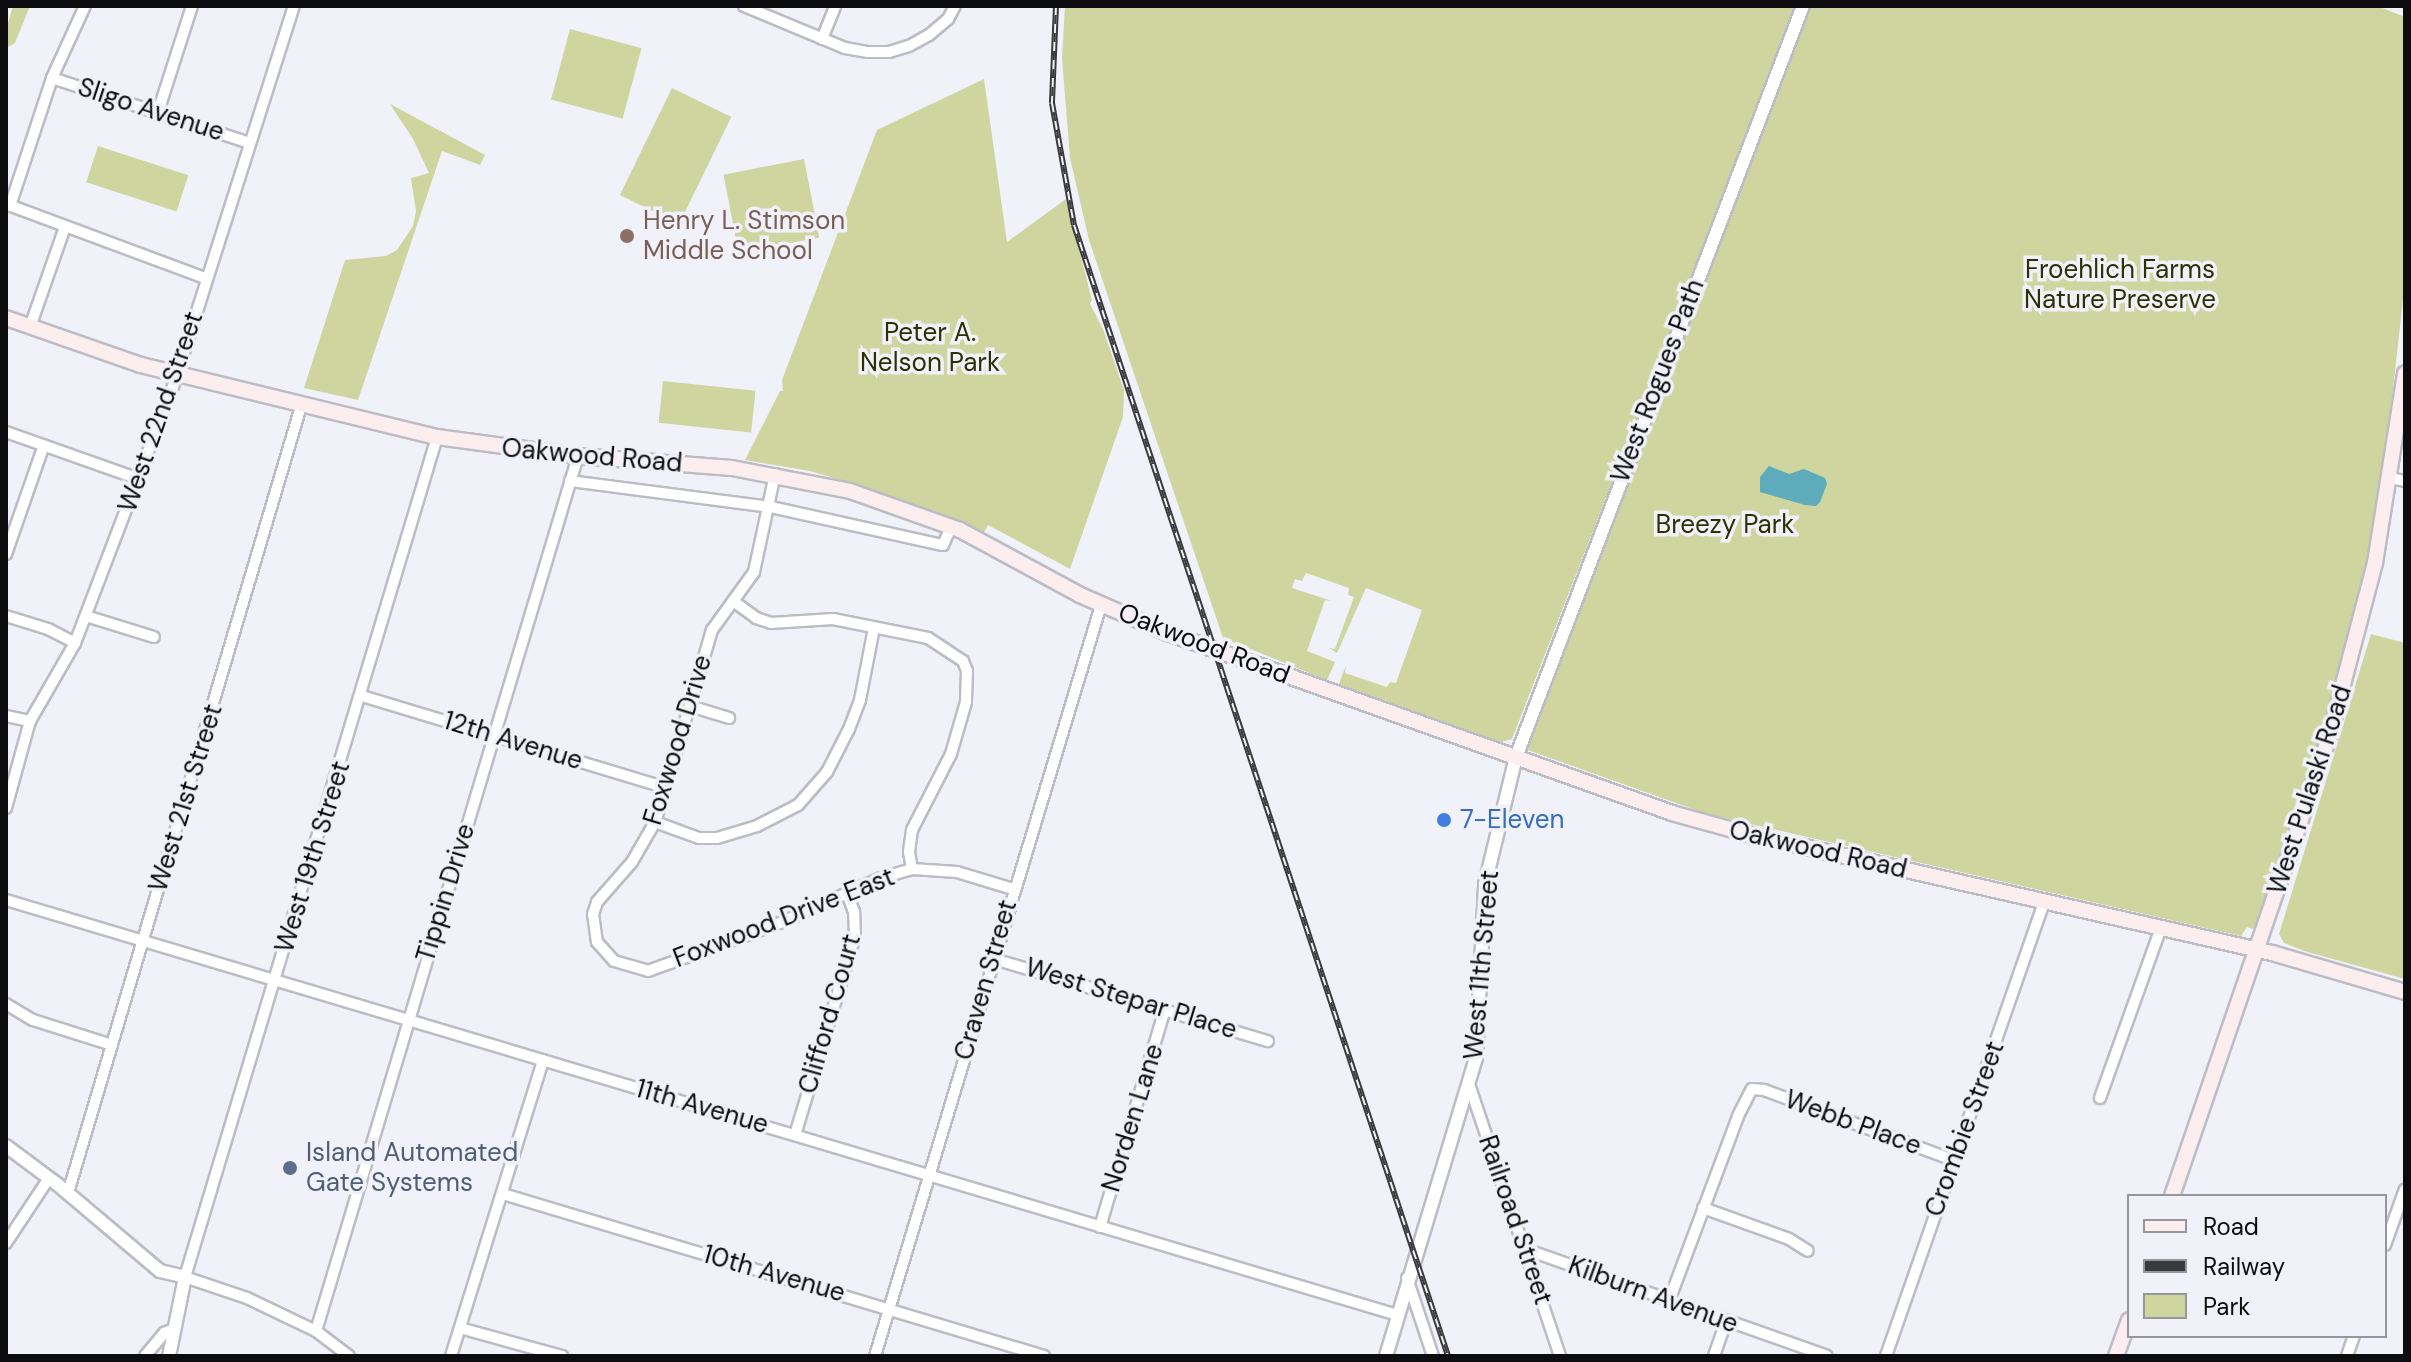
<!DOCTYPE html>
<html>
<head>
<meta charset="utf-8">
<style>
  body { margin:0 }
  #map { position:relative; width:2411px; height:1362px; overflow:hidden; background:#f1f1fa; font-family:"DM Sans",sans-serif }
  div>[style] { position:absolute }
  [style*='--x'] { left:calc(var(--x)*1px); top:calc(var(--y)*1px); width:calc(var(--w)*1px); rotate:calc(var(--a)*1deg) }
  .green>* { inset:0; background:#ced59f; transform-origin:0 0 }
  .water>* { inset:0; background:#5eabbc }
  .roads { filter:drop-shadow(2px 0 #bcbcc4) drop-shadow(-2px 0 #bcbcc4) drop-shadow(0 2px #bcbcc4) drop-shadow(0 -2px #bcbcc4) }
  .minor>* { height:10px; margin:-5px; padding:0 5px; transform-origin:5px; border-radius:5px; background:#fff }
  .tertiary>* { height:12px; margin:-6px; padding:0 6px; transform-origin:6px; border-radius:6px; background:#fff }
  .secondary>* { height:14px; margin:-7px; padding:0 7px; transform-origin:7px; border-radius:7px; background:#fceeef }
  .rail>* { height:6px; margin-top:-3px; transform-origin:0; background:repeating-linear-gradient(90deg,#f1f1fa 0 9px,#3a3a3e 0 18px); box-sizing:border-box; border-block:2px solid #3a3a3e }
  .dots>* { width:22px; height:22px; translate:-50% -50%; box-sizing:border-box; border:4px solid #f1f1fa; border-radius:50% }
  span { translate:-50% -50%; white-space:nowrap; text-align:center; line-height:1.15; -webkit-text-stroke:7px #f1f1fa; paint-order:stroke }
  .street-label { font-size:26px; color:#0d0d0f }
  .education-label { font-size:26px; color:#785e54 }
  .left { translate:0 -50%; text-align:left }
  .park-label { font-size:26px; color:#2d3101 }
  .shop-label { font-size:26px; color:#366cbe }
  .service-label { font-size:26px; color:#4e5e75 }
  .frame { position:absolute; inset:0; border:8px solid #0d0d0f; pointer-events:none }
  .legend { position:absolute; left:2127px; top:1194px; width:260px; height:144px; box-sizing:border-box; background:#f1f1fa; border:2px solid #96969c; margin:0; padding:10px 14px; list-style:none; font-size:24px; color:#0d0d0f }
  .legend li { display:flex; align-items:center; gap:16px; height:40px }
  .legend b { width:40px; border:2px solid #96969c }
</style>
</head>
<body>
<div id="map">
  <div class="green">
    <div style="clip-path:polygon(13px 6px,30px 6px,15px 43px,6px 48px,6px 30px)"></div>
    <div style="clip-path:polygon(1065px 6px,1797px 6px,1512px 739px,1501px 742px,1339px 684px,1346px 665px,1345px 673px,1387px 687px,1390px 682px,1396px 683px,1422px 610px,1366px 588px,1337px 653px,1329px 648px,1335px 649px,1354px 597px,1348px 595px,1349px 588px,1306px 573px,1302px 581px,1295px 579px,1292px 588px,1332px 601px,1325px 600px,1307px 651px,1335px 662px,1327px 680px,1223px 638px,1089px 240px,1070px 158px,1062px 58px)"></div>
    <div style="clip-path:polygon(1808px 6px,2377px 6px,2405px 17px,2405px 281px,2392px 398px,2369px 549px,2345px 651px,2308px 777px,2256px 925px,2253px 929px,2247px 927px,2241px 936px,1707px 814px,1525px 749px)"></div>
    <div style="left:570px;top:29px;width:74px;height:73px;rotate:15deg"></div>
    <div style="clip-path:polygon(984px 79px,1007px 242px,1066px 199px,1092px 300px,1090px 304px,1103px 329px,1124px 390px,1123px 417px,1070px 569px,988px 525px,983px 534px,870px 489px,810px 471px,745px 460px,780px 391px,783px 391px,782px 380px,877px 130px)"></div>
    <div style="left:672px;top:88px;width:66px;height:119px;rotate:26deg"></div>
    <div style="clip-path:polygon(390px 104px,485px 155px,480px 165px,442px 151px,358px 400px,304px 388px,345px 260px,386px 256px,397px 250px,413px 226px,416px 211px,411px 178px,429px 173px,413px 139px)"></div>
    <div style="left:98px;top:146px;width:95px;height:38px;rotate:18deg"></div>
    <div style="left:804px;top:159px;width:80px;height:82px;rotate:79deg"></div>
    <div style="left:663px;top:381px;width:93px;height:42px;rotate:6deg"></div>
    <div style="clip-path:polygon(2371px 634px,2405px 643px,2405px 979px,2304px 951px,2284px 943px,2279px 934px)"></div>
  </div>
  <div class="water">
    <div style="clip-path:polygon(1769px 466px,1789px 474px,1804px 469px,1825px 478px,1827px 484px,1820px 502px,1816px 506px,1805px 505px,1760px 492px,1760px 477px)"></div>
  </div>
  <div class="roads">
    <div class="minor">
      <div style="--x:744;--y:6;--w:109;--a:22.6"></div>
      <div style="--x:845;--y:48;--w:22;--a:10"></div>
      <div style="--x:867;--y:52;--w:22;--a:0"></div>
      <div style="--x:889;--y:52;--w:21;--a:-17"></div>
      <div style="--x:909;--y:46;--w:23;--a:-29"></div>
      <div style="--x:929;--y:35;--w:25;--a:-40"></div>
      <div style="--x:948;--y:19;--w:15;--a:-62"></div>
      <div style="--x:822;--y:39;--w:35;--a:-68"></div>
      <div style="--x:52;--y:78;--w:208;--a:18.2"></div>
      <div style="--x:158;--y:112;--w:111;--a:-72.2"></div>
      <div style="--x:6;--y:204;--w:212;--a:20.4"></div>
      <div style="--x:10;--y:206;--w:135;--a:-71.8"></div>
      <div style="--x:52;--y:78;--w:79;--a:-65.4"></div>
      <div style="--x:30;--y:327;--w:106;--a:-70.7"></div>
      <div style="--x:6;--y:432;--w:141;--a:19.5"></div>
      <div style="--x:775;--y:474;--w:100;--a:102.1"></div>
      <div style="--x:754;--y:572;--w:72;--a:125.9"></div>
      <div style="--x:712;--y:630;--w:200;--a:106.5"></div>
      <div style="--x:655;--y:822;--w:46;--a:119.9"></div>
      <div style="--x:632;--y:862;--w:53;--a:131.2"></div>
      <div style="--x:597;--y:902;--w:13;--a:108"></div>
      <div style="--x:593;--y:914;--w:28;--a:82"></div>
      <div style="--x:597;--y:942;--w:25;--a:48"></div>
      <div style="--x:614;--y:961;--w:35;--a:16"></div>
      <div style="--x:648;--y:971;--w:140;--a:-20"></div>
      <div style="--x:780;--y:923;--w:111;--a:-24"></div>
      <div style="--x:881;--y:878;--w:32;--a:-16"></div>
      <div style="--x:912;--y:869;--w:45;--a:3.8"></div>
      <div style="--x:957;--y:872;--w:59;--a:16.9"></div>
      <div style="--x:2390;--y:478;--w:15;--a:11"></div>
      <div style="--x:570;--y:481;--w:203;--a:7.4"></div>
      <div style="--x:771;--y:507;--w:176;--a:12.5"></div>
      <div style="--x:943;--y:545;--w:20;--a:-66"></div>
      <div style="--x:6;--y:554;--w:115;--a:-70.8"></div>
      <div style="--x:733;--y:601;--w:29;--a:36"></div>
      <div style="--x:756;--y:618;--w:16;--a:18"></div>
      <div style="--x:771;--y:623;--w:62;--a:-3.7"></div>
      <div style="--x:833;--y:619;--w:97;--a:11.3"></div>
      <div style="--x:928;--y:638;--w:42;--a:33.3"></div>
      <div style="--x:963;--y:661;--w:11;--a:68"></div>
      <div style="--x:967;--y:671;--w:31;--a:92"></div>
      <div style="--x:966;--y:702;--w:54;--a:106.1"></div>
      <div style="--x:951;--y:754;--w:85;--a:117.2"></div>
      <div style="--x:912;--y:830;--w:22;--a:98"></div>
      <div style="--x:909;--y:852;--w:17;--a:80"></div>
      <div style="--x:6;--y:616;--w:44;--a:17.2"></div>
      <div style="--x:48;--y:629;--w:30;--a:27"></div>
      <div style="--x:86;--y:616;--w:71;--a:17.2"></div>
      <div style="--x:362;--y:696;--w:315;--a:16.8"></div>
      <div style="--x:690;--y:706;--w:41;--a:17.1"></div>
      <div style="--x:6;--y:716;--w:25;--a:12"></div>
      <div style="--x:6;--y:808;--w:90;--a:-74.6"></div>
      <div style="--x:30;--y:721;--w:90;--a:-60"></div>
      <div style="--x:75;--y:643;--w:274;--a:-69.1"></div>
      <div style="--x:173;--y:387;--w:400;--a:-72.4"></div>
      <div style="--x:655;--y:822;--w:47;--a:20"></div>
      <div style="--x:699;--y:838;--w:18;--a:0"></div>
      <div style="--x:717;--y:838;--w:42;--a:-16.7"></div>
      <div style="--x:757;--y:826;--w:46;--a:-27.1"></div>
      <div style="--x:798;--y:805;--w:44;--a:-48.7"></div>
      <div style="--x:827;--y:772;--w:48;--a:-62.9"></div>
      <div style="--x:849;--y:729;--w:31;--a:-69"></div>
      <div style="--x:860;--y:700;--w:73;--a:-79"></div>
      <div style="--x:6;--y:900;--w:1452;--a:16.61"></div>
      <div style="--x:994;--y:959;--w:286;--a:16.7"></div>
      <div style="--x:6;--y:1004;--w:31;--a:31"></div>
      <div style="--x:33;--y:1020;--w:83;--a:17.6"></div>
      <div style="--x:1469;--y:1084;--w:287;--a:71.5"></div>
      <div style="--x:2100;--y:1098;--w:181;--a:-70.3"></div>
      <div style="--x:795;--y:1135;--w:208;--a:-73.2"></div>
      <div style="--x:855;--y:936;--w:24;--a:-92"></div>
      <div style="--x:854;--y:912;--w:20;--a:-110"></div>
      <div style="--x:68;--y:1193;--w:824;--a:-73.5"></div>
      <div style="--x:503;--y:1194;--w:565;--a:16.67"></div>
      <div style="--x:1703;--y:1208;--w:91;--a:19.8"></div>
      <div style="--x:1789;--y:1239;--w:22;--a:32"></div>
      <div style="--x:1100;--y:1227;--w:227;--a:-73.4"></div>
      <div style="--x:6;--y:1243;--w:78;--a:-56.5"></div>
      <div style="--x:2385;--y:1245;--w:59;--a:-70.3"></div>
      <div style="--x:1525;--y:1249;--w:320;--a:19.5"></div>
      <div style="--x:1407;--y:1278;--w:82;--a:71.6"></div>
      <div style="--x:1669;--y:1301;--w:197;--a:-69.5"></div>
      <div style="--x:1738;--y:1116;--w:30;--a:-63"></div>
      <div style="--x:1752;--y:1089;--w:12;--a:5"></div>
      <div style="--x:1764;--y:1090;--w:202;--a:20.3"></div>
      <div style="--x:460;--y:1328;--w:106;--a:15.4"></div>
      <div style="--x:316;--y:1331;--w:913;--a:-73.33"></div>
      <div style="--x:145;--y:1356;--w:30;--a:-50"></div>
      <div style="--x:164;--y:1333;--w:11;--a:-22"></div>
      <div style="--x:349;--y:1356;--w:41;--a:-142.9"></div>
      <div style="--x:316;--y:1331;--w:76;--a:-154.4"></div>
      <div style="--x:247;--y:1298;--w:65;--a:-161.3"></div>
      <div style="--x:185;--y:1277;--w:877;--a:-73.3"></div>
      <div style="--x:451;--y:1356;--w:310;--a:-72.7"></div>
      <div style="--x:875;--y:1356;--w:784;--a:-73.25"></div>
      <div style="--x:1714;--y:1356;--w:37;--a:-71"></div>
      <div style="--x:1886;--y:1356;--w:481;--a:-70.8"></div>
      <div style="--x:2347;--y:1356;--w:21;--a:-71"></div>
    </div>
    <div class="tertiary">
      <div style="--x:6;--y:1146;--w:64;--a:36.7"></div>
      <div style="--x:57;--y:1184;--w:135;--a:40.2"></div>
      <div style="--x:160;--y:1271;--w:26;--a:13"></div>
      <div style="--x:185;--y:1277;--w:81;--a:101.4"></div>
      <div style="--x:1386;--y:1356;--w:311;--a:-73.2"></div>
      <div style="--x:1476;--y:1058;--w:174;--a:-87"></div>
      <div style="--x:1485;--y:884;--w:131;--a:-76.3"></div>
      <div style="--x:1516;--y:757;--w:804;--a:-69.09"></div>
    </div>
    <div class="secondary">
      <div style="--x:6;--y:318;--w:143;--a:19.2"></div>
      <div style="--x:141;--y:365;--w:305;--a:13.7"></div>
      <div style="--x:437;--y:437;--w:142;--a:7.7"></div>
      <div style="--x:578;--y:456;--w:154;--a:4.5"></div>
      <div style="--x:732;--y:468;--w:120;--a:11"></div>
      <div style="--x:850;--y:491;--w:117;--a:19.5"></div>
      <div style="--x:960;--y:530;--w:136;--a:28.4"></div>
      <div style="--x:1080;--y:595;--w:96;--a:23.4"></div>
      <div style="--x:1168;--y:633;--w:535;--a:19.65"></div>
      <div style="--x:1672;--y:813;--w:83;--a:15.4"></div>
      <div style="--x:1752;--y:835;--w:533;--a:12.79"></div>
      <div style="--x:2272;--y:953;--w:139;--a:16.3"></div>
      <div style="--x:2172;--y:1196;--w:484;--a:-71.1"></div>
      <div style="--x:2329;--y:738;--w:181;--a:-75.3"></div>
      <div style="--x:2375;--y:563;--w:192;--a:-81"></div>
      <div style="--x:2116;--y:1356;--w:38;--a:-70"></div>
    </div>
  </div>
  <div class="rail">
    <div style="--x:1056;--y:6;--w:97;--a:92.4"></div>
    <div style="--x:1052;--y:103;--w:124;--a:79.8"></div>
    <div style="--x:1074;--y:225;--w:1191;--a:71.7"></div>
  </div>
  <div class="dots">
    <div style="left:627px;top:236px;background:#8d6e63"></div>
    <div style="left:1444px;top:820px;background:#3f7fe0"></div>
    <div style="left:290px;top:1168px;background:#5c6f8a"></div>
  </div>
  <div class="street-label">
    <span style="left:151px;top:110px;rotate:18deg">Sligo Avenue</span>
    <span style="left:1658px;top:381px;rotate:-69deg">West Rogues Path</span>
    <span style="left:161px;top:412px;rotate:-71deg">West 22nd Street</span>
    <span style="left:592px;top:456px;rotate:5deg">Oakwood Road</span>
    <span style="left:1204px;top:644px;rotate:21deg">Oakwood Road</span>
    <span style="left:678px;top:740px;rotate:-73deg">Foxwood Drive</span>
    <span style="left:513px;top:741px;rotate:17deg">12th Avenue</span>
    <span style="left:2310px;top:790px;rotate:-72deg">West Pulaski Road</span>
    <span style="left:186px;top:798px;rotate:-73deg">West 21st Street</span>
    <span style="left:1818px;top:850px;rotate:13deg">Oakwood Road</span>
    <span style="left:313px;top:857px;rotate:-73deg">West 19th Street</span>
    <span style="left:446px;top:893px;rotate:-73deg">Tippin Drive</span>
    <span style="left:784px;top:918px;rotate:-21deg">Foxwood Drive East</span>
    <span style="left:1482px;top:965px;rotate:-85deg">West 11th Street</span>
    <span style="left:986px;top:980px;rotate:-74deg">Craven Street</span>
    <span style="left:1131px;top:999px;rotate:17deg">West Stepar Place</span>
    <span style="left:830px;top:1014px;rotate:-74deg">Clifford Court</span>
    <span style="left:702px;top:1107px;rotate:16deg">11th Avenue</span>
    <span style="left:1133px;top:1118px;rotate:-73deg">Norden Lane</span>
    <span style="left:1853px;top:1123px;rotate:20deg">Webb Place</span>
    <span style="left:1965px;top:1129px;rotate:-70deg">Crombie Street</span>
    <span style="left:1515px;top:1220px;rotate:71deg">Railroad Street</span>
    <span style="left:774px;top:1274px;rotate:16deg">10th Avenue</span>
    <span style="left:1653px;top:1295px;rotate:20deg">Kilburn Avenue</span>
  </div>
  <div class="education-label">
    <span class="left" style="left:643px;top:236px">Henry L. Stimson<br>Middle School</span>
  </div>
  <div class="park-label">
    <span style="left:2120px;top:285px">Froehlich Farms<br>Nature Preserve</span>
    <span style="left:930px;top:348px">Peter A.<br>Nelson Park</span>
    <span style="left:1725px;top:525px">Breezy Park</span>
  </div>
  <div class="shop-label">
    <span class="left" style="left:1460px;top:820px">7-Eleven</span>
  </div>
  <div class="service-label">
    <span class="left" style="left:306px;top:1168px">Island Automated<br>Gate Systems</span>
  </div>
  <div class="frame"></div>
  <ul class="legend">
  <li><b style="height:10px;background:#fceeef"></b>Road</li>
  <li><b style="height:10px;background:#3a3a3e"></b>Railway</li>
  <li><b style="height:22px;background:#ced59f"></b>Park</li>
  </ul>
</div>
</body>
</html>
